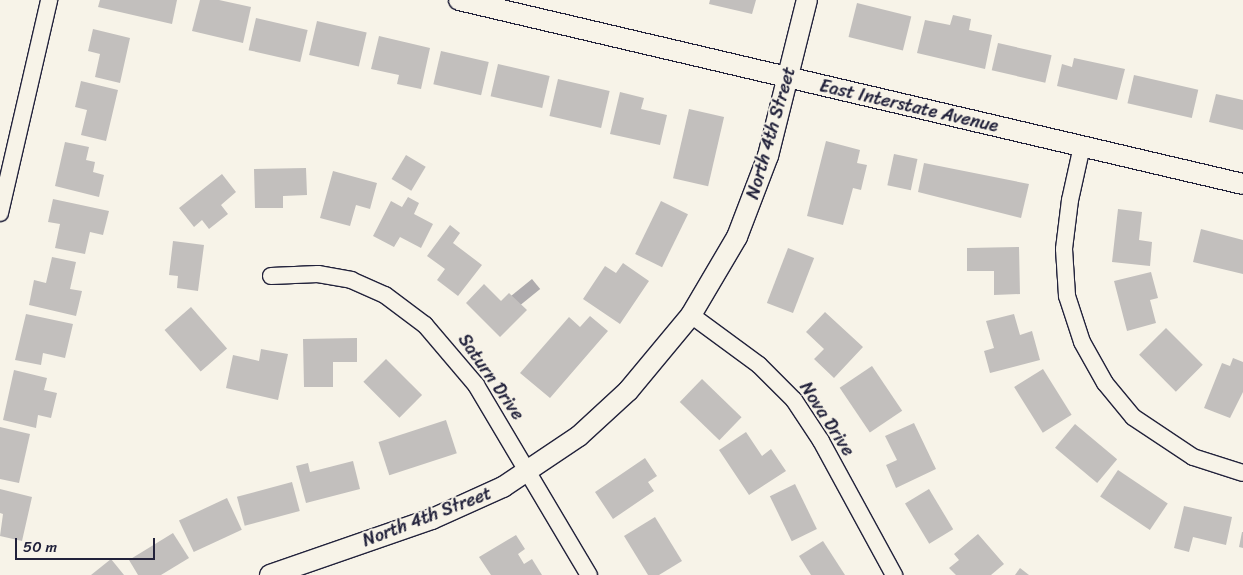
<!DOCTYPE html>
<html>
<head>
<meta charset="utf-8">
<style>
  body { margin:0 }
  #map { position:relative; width:1243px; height:575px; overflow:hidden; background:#f7f3e8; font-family:Sriracha,sans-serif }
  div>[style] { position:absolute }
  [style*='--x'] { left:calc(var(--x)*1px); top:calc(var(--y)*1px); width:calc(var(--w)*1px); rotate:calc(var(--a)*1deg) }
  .water>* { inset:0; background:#aeabad; transform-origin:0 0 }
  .building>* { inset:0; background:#c2bfbd; transform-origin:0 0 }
  .roads { filter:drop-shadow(1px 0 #22223b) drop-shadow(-1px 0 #22223b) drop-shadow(0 1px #22223b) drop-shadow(0 -1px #22223b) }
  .minor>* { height:16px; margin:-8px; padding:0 8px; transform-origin:8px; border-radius:8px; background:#f7f3e8 }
  .tertiary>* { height:20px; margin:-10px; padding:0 10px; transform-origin:10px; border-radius:10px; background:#f7f3e8 }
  span { translate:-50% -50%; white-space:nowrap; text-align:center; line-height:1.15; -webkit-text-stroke:4px #f7f3e8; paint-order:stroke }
  .street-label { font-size:18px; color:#22223b }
  .scale { position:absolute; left:15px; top:538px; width:140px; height:22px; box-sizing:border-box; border:2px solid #22223b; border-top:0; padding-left:6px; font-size:15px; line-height:18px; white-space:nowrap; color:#22223b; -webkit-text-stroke:4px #f7f3e8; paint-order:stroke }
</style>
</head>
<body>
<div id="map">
  <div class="water">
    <div style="left:532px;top:279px;width:13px;height:27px;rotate:51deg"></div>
  </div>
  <div class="building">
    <div style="clip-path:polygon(100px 0,177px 0,172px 24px,98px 7px)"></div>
    <div style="clip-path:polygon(200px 0,219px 0,251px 7px,243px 43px,192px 31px)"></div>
    <div style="clip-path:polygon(710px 0,756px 0,752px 14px,709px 4px)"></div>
    <div style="left:857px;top:3px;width:56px;height:35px;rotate:14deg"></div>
    <div style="clip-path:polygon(953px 15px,971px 19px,969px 30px,992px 35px,985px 69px,917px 53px,925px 20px,950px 25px)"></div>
    <div style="left:256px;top:18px;width:53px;height:33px;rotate:13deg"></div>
    <div style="left:317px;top:21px;width:51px;height:35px;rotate:13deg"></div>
    <div style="clip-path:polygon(93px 29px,130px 38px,120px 83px,95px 77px,100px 54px,88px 51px)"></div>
    <div style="clip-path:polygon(379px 36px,430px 48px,421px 89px,397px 84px,399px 75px,371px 69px)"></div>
    <div style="left:998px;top:43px;width:55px;height:28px;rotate:13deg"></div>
    <div style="left:441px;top:51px;width:49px;height:34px;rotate:13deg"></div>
    <div style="clip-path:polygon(1074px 58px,1125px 69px,1117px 100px,1057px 86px,1062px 64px,1072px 67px)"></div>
    <div style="left:498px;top:64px;width:53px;height:33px;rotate:13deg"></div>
    <div style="left:1134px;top:75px;width:66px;height:29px;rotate:13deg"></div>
    <div style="left:558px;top:79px;width:53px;height:38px;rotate:13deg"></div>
    <div style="clip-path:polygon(81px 81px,118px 90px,106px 141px,81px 135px,87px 110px,75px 107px)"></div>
    <div style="clip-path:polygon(620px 92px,644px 98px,641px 109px,667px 115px,660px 145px,610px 134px)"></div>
    <div style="clip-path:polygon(1216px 94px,1243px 100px,1243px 130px,1209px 122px)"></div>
    <div style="left:689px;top:109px;width:36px;height:71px;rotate:13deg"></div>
    <div style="clip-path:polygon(826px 141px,860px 150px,857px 163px,867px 165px,861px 190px,853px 188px,843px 225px,807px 216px)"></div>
    <div style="clip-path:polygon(65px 142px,89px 147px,86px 160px,95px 162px,93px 172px,104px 175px,99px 197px,55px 186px)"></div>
    <div style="left:894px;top:154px;width:24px;height:32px;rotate:12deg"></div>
    <div style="left:406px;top:155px;width:23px;height:28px;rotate:31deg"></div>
    <div style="clip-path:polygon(924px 163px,1029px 184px,1021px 218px,918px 192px)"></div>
    <div style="clip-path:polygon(306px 168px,307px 195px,283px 196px,283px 208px,255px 208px,254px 169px)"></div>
    <div style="clip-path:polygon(333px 171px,377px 183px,370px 209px,356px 205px,350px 226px,320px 218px)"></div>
    <div style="clip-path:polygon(222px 174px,236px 192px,221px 205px,228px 214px,209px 229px,202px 220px,194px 227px,179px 208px)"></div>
    <div style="clip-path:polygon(408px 197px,419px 203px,414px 214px,433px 224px,421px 248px,400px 237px,394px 247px,373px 236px,391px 201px,402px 207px)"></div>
    <div style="clip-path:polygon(53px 199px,109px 211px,103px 235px,90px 232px,85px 254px,55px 248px,60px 224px,48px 222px)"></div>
    <div style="left:661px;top:201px;width:30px;height:59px;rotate:26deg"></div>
    <div style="clip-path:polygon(1118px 209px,1142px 212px,1139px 240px,1152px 242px,1150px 266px,1112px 262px)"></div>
    <div style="clip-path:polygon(450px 225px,460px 233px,453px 243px,482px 265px,458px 296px,437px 280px,445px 269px,427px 256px)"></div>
    <div style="clip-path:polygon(1201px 229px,1243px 240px,1243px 274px,1193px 262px)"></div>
    <div style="clip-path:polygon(173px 241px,204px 245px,198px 291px,177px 288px,178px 276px,169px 275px)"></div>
    <div style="clip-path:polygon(1019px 247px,1020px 294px,994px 295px,994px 271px,967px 271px,967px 248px)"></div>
    <div style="left:788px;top:248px;width:28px;height:59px;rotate:21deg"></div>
    <div style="clip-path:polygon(52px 257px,76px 262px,70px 289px,82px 291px,76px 316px,29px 305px,34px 280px,46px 283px)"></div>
    <div style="clip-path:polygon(623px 263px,649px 281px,620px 324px,583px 299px,605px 266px,616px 273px)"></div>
    <div style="clip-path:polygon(1151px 272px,1158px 298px,1150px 300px,1156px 323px,1127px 331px,1114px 281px)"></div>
    <div style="clip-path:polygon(484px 284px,501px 301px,509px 293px,527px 310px,500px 337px,466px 303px)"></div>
    <div style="left:191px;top:307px;width:55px;height:35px;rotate:49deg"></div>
    <div style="clip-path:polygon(825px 312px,863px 347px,834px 378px,814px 359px,824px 349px,806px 332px)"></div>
    <div style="clip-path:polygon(26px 314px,73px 324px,65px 358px,43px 353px,41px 365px,15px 360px)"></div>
    <div style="clip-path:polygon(1014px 314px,1020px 335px,1032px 331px,1040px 360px,990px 373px,984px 351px,994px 348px,986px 321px)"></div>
    <div style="clip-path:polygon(590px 316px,608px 331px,550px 398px,520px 373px,569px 317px,580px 327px)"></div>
    <div style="left:1166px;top:328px;width:52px;height:38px;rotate:45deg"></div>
    <div style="clip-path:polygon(357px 338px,357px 362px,333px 362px,333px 387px,304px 387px,303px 339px)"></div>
    <div style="clip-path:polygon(261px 349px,288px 354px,278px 400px,226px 388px,233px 355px,259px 361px)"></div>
    <div style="clip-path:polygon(1233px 358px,1243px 362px,1243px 392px,1230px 418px,1204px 408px,1222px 363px,1230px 366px)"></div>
    <div style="left:386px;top:359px;width:51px;height:32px;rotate:45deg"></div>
    <div style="left:872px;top:366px;width:54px;height:39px;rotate:56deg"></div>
    <div style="left:1043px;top:369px;width:54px;height:34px;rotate:58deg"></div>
    <div style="clip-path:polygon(14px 370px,47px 378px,44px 390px,57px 393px,51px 418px,38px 415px,36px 428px,3px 420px)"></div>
    <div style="left:702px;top:379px;width:55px;height:32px;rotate:44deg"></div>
    <div style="left:446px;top:420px;width:35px;height:71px;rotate:72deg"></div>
    <div style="clip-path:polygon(914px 423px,936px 469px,896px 488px,886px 465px,897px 460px,885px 436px)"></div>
    <div style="left:1075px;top:424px;width:55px;height:31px;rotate:40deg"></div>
    <div style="clip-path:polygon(0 427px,30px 434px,19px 483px,0 479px)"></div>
    <div style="clip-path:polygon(746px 432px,762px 456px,771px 449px,786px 471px,749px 495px,719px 450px)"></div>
    <div style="clip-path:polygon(645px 458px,657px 476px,648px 482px,654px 491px,613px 519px,595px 492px)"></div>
    <div style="clip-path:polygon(353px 461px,360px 489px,306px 503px,296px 466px,308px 463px,310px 472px)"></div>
    <div style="left:1118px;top:470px;width:60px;height:32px;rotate:34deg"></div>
    <div style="left:292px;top:482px;width:30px;height:57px;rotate:75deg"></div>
    <div style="left:795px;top:484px;width:50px;height:28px;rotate:64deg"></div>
    <div style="clip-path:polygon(0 489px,32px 497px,22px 541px,0 536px,3px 514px,0 513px)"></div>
    <div style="left:929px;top:489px;width:47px;height:28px;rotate:59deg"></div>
    <div style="left:227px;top:498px;width:35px;height:53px;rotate:65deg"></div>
    <div style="clip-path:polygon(1184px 506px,1232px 517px,1226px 545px,1193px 537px,1189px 552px,1174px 548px)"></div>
    <div style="clip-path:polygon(655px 517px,682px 561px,659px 575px,648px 575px,624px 536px)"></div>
    <div style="clip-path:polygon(1242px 532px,1243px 532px,1243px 548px,1239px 547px)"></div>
    <div style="clip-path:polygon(173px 533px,189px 558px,161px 575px,138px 575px,129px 560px)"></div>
    <div style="clip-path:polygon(978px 534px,1004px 564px,991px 575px,956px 575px,949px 568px,959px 560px,954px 554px)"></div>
    <div style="clip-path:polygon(516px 535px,525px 549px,518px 554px,524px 564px,532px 559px,542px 575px,491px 575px,479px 557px)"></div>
    <div style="clip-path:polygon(823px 541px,845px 575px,811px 575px,799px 556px)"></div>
    <div style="clip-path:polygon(111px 559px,124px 575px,91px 575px)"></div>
    <div style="clip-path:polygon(1020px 568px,1029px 575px,1015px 575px)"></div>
  </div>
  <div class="roads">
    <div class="minor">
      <div style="--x:1082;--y:146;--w:55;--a:102.5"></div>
      <div style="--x:1070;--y:200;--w:49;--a:97"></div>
      <div style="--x:1064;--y:249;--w:47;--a:86.3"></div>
      <div style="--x:1067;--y:296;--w:48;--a:71.9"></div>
      <div style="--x:1082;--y:342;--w:47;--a:60.7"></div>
      <div style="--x:1105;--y:383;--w:44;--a:50.5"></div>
      <div style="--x:1133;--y:417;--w:72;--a:33.7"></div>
      <div style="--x:1193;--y:457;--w:52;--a:17.7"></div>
      <div style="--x:0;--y:213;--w:219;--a:-77"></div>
      <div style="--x:271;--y:276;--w:47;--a:-2.4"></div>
      <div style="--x:318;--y:274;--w:34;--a:10"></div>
      <div style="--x:351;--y:280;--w:37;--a:24"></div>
      <div style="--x:385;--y:295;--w:50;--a:36.9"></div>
      <div style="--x:425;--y:325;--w:79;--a:49.6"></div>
      <div style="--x:476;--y:385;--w:221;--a:59.3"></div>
      <div style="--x:691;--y:315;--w:84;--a:36.3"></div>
      <div style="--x:759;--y:365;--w:49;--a:45"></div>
      <div style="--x:794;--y:400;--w:49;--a:56.6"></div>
      <div style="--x:821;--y:441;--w:153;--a:61.4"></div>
    </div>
    <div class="tertiary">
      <div style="--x:459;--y:0;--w:805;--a:13.21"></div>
      <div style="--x:270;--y:575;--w:171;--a:-19.1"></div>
      <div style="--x:432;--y:519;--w:78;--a:-24.3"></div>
      <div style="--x:503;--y:487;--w:92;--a:-33.9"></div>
      <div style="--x:579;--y:436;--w:67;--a:-42.6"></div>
      <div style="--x:628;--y:391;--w:99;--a:-50.3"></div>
      <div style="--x:691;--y:315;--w:91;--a:-59.5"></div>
      <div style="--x:737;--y:237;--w:87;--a:-69.1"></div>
      <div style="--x:768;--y:156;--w:161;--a:-76"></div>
    </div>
  </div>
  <div class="street-label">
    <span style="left:909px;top:106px;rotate:13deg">East Interstate Avenue</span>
    <span style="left:771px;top:133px;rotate:-74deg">North 4th Street</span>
    <span style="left:491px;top:377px;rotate:55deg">Saturn Drive</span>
    <span style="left:827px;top:419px;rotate:57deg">Nova Drive</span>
    <span style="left:427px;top:517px;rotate:-21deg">North 4th Street</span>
  </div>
  <div class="scale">50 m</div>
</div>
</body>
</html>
